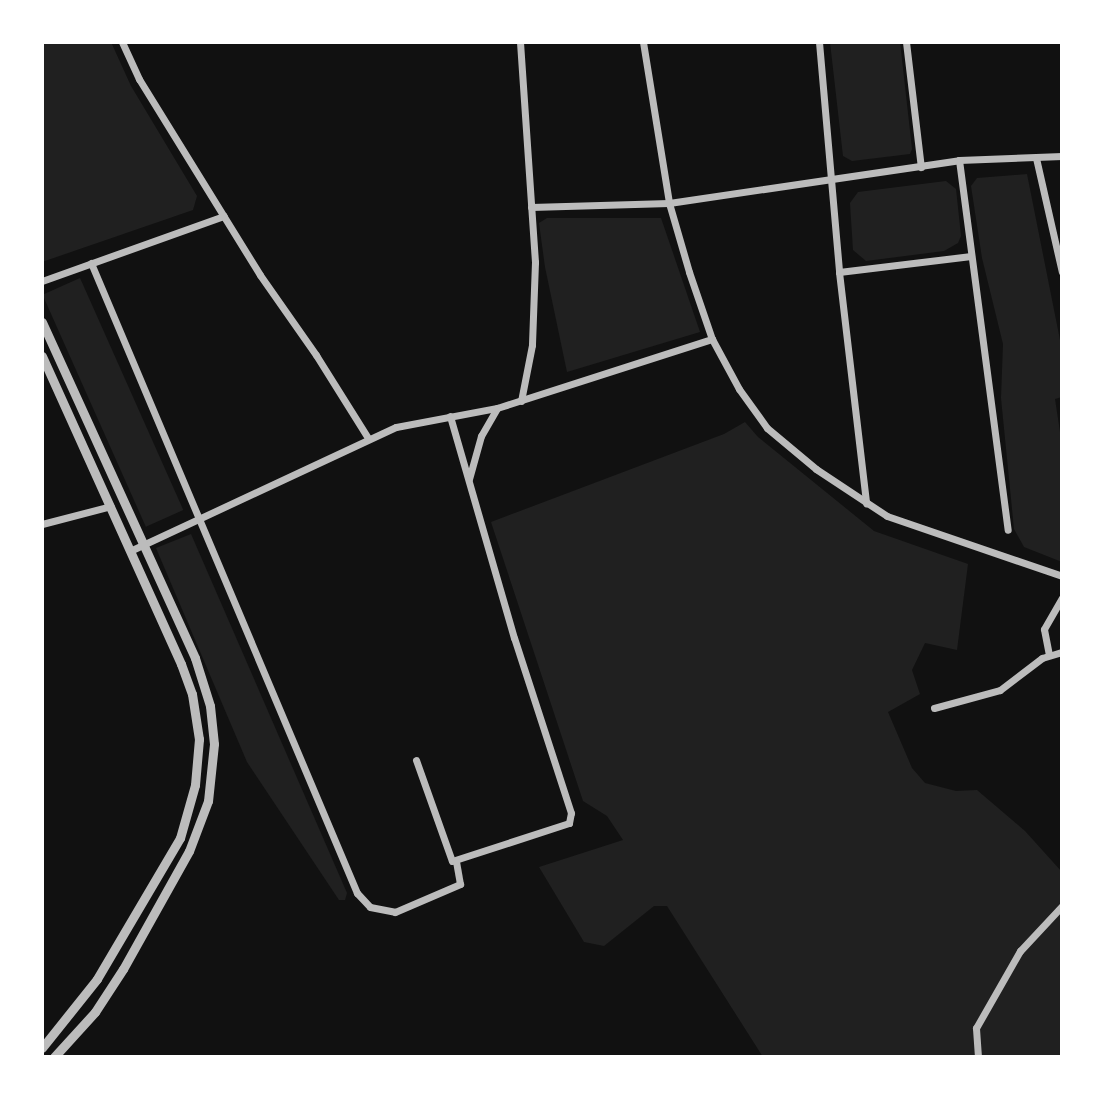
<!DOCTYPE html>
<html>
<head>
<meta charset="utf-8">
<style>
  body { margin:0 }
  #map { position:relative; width:1104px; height:1099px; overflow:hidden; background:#111; font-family:"Libre Baskerville",serif }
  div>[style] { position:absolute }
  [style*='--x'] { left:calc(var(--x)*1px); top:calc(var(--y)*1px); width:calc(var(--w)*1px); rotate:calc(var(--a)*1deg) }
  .green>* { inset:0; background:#202020; transform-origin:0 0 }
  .minor>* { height:7px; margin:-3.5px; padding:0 3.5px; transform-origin:3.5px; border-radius:3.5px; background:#bcbcbc }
  .tertiary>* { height:9px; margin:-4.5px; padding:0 4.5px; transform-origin:4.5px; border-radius:4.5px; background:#bcbcbc }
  span { translate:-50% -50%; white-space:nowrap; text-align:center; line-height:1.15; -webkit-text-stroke:8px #fff; paint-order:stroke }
  .frame { position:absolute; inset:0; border:44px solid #fff; pointer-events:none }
</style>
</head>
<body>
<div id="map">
  <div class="green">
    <div style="clip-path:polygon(42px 42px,111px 42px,131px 86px,197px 196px,193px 210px,42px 262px)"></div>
    <div style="clip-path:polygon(830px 42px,900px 42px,912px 149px,910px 154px,852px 161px,843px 156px)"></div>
    <div style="clip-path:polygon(1027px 174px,1062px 350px,1062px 397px,1055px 399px,1062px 445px,1062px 562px,1024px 547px,1014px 529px,1001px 398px,1003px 344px,982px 258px,971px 186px,977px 178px)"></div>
    <div style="clip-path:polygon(946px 181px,956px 189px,961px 236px,958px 243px,944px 251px,866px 261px,853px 250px,850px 203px,858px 192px)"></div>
    <div style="clip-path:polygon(547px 218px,661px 218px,700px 332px,567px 372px,545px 267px,539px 223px)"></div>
    <div style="left:80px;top:278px;width:254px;height:41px;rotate:66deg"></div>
    <div style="clip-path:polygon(745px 422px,758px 437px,874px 531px,968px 564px,957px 650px,925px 643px,912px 670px,920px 694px,888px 712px,912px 768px,925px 783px,956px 791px,977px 790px,1025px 831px,1062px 872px,1062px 1057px,763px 1057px,667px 906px,654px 906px,604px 946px,584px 942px,539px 867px,623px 840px,607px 816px,583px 801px,491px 522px,724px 434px)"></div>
    <div style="clip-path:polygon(191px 534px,347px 893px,345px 900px,339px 900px,247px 762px,156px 548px)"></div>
  </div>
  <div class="minor">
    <div style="--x:122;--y:42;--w:41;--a:65.3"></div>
    <div style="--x:139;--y:79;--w:230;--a:58.3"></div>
    <div style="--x:260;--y:275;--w:98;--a:55"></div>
    <div style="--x:316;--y:355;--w:98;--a:57.9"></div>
    <div style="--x:520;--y:42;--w:221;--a:86.1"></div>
    <div style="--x:535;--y:262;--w:83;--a:92.1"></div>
    <div style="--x:532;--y:345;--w:57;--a:101.1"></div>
    <div style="--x:643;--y:42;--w:163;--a:80.8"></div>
    <div style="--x:669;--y:203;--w:72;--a:73.8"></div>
    <div style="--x:689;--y:272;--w:71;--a:71.1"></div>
    <div style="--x:712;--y:339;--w:57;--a:61.6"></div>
    <div style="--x:739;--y:389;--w:48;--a:54.3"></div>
    <div style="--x:767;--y:428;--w:64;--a:39.9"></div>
    <div style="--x:816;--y:469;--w:85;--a:33.5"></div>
    <div style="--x:887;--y:516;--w:185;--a:18.9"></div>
    <div style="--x:819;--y:42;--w:231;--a:85"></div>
    <div style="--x:839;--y:272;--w:233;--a:83.3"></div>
    <div style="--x:906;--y:42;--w:126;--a:83.2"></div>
    <div style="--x:1036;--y:158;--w:117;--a:77.2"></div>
    <div style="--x:959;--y:160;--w:373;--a:82.5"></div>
    <div style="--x:531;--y:207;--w:138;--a:-1.7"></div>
    <div style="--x:669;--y:203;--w:293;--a:-8.4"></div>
    <div style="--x:959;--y:160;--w:103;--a:-2.2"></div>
    <div style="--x:91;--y:263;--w:684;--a:67.11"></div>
    <div style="--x:357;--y:893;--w:19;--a:47"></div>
    <div style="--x:370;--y:907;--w:25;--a:11"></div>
    <div style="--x:395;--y:912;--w:71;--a:-23.3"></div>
    <div style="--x:460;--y:884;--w:23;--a:-100"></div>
    <div style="--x:839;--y:272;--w:133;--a:-6.9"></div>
    <div style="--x:42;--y:281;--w:193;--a:-19.7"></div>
    <div style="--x:469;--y:479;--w:45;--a:-74.4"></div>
    <div style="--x:481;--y:436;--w:32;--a:-60"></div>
    <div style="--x:42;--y:524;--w:71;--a:-14.6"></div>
    <div style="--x:132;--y:550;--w:291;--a:-25"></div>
    <div style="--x:396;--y:427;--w:103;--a:-10.7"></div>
    <div style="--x:497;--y:408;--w:226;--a:-17.8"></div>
    <div style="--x:1049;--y:655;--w:26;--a:-101"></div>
    <div style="--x:1044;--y:629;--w:36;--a:-60"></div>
    <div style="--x:934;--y:708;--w:68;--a:-15.3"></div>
    <div style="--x:1000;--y:690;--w:53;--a:-37.3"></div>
    <div style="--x:1042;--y:658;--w:21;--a:-17"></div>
    <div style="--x:416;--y:760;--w:107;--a:70.4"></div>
    <div style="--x:452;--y:861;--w:123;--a:-18"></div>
    <div style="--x:569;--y:823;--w:10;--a:-79"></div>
    <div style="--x:571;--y:813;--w:184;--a:-108"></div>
    <div style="--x:514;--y:638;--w:231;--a:-106.1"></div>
    <div style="--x:978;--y:1057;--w:29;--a:-94"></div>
    <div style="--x:976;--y:1028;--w:89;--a:-60.3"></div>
    <div style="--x:1020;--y:951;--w:62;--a:-47"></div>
  </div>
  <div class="tertiary">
    <div style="--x:42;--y:322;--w:369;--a:65.5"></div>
    <div style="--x:195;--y:658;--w:50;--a:72.6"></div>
    <div style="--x:210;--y:706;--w:38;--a:84"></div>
    <div style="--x:214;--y:744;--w:57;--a:96"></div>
    <div style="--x:208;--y:801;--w:53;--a:110.8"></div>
    <div style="--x:189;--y:851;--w:135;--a:119.2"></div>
    <div style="--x:123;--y:969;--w:51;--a:123.1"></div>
    <div style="--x:95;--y:1012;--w:61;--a:132.3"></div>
    <div style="--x:42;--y:356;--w:338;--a:65.7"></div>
    <div style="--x:181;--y:664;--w:32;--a:70"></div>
    <div style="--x:192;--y:694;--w:46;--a:81.2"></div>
    <div style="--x:199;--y:739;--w:46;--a:95"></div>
    <div style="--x:195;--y:785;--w:55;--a:105.8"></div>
    <div style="--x:180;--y:838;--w:164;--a:120.5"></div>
    <div style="--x:97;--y:979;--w:88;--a:128.6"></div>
  </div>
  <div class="frame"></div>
</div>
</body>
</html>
